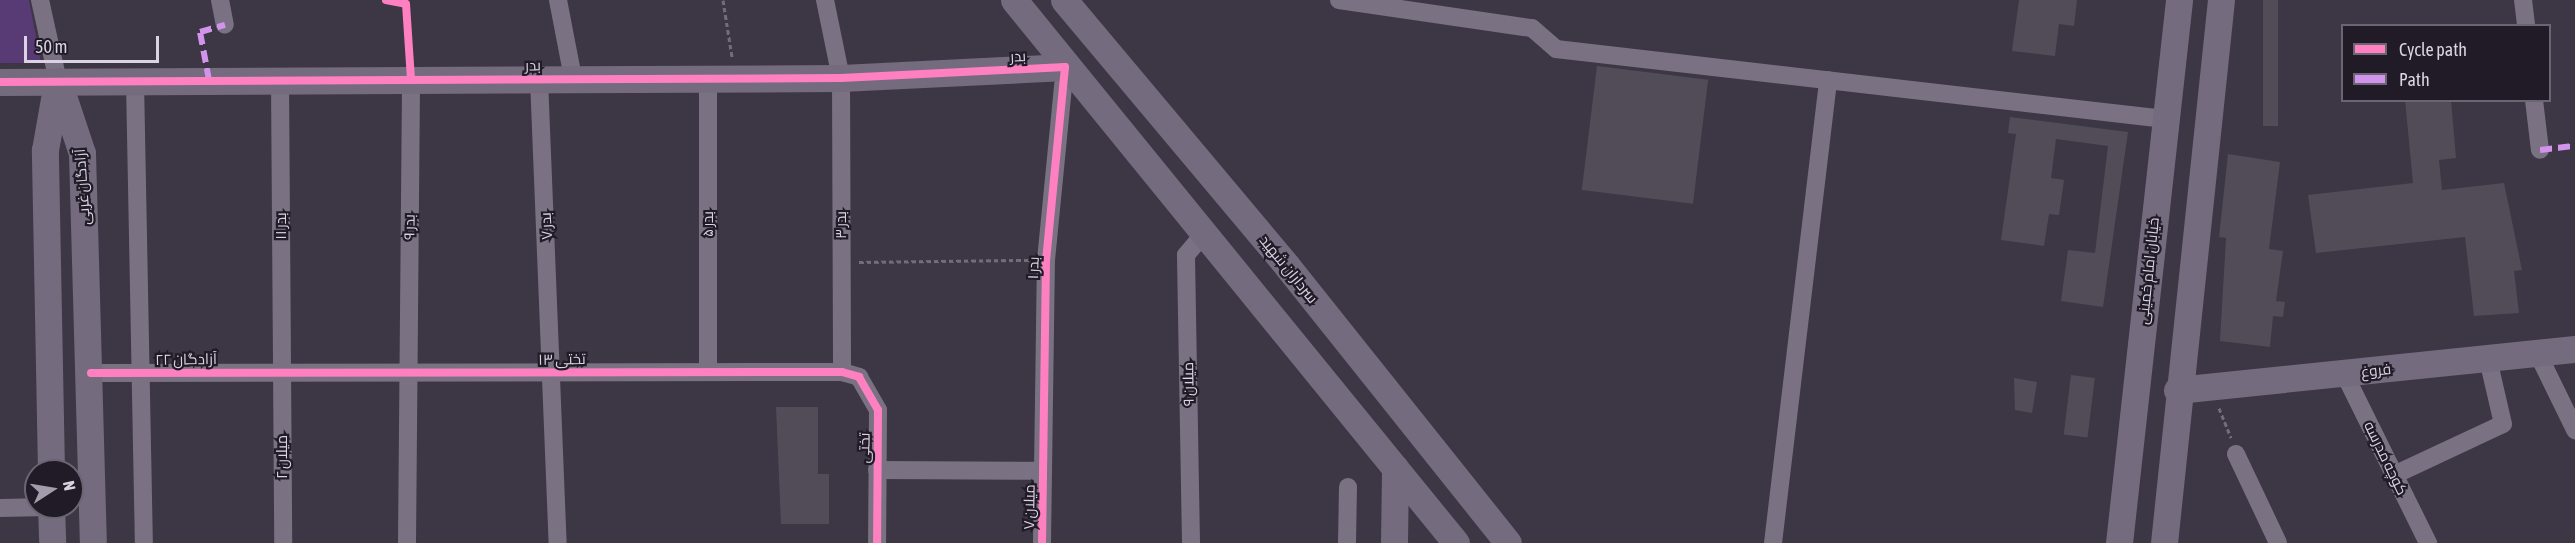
<!DOCTYPE html>
<html>
<head>
<meta charset="utf-8">
<style>
  body { margin:0 }
  #map { position:relative; width:2575px; height:543px; overflow:hidden; background:#3d3644; font-family:"Asap Condensed",Cairo,sans-serif }
  div>[style] { position:absolute }
  [style*='--x'] { left:calc(var(--x)*1px); top:calc(var(--y)*1px); width:calc(var(--w)*1px); rotate:calc(var(--a)*1deg) }
  .green>* { inset:0; background:#583a74 }
  .building>* { inset:0; background:#524c58; transform-origin:0 0 }
  .path>* { height:3px; margin-top:-1.5px; transform-origin:0; background:repeating-linear-gradient(90deg,#736c7a 0 4.5px,transparent 0 7.5px) }
  .street>* { height:18px; margin:-9px; padding:0 9px; transform-origin:9px; border-radius:9px; background:#7a7283 }
  .secondary>* { height:27px; margin:-13.5px; padding:0 13.5px; transform-origin:13.5px; border-radius:13.5px; background:#746b7e }
  .quiet>* { height:6px; margin-top:-3px; transform-origin:0; background:repeating-linear-gradient(90deg,#d193ec 0 12px,transparent 0 18px) }
  .cycleway>* { height:8px; margin:-4px; padding:0 4px; transform-origin:4px; border-radius:4px; background:#ff80c0 }
  span { translate:-50% -50%; white-space:nowrap; text-align:center; line-height:1.15; -webkit-text-stroke:4.5px #211b27; paint-order:stroke }
  .street-label { font-size:15px; color:#dbd3e4 }
  .legend { position:absolute; left:2341px; top:24px; width:210px; height:78px; box-sizing:border-box; background:#211b27; border:2px solid #6b6573; margin:0; padding:8px 10px; list-style:none; font-size:18px; color:#dbd3e4 }
  .legend li { display:flex; align-items:center; gap:12px; height:30px }
  .legend b { width:30px; border:2px solid #6b6573 }
  .north { position:absolute; left:24px; top:459px; width:60px; height:60px; box-sizing:border-box; background:#211b27; border:2px solid #6b6573; border-radius:50%; rotate:78deg; font-size:16px; font-weight:700; line-height:24px; text-align:center; color:#dbd3e4 }
  .north::after { content:''; display:block; margin:auto; width:21px; height:27px; background:#a49cac; clip-path:polygon(50% 0,100% 100%,50% 72%,0 100%) }
  .scale { position:absolute; left:24px; top:36px; width:135px; height:27px; box-sizing:border-box; border:3px solid #dbd3e4; border-top:0; padding-left:8px; font-size:18px; line-height:21px; white-space:nowrap; color:#dbd3e4; -webkit-text-stroke:4px #211b27; paint-order:stroke }
</style>
</head>
<body>
<div id="map">
  <div class="green">
    <div style="clip-path:polygon(0 0,29px 0,41px 63px,0 63px)"></div>
  </div>
  <div class="building">
    <div style="clip-path:polygon(2019px 0,2077px 0,2074px 26px,2059px 24px,2055px 56px,2012px 51px)"></div>
    <div style="left:2263px;top:0;width:15px;height:126px"></div>
    <div style="left:1597px;top:66px;width:112px;height:125px;rotate:7deg"></div>
    <div style="clip-path:polygon(2405px 100px,2451px 100px,2456px 158px,2439px 160px,2442px 190px,2504px 183px,2522px 270px,2514px 271px,2519px 313px,2474px 316px,2465px 237px,2316px 253px,2308px 195px,2413px 183px)"></div>
    <div style="clip-path:polygon(2010px 117px,2128px 132px,2103px 307px,2061px 301px,2068px 250px,2095px 253px,2108px 146px,2056px 139px,2051px 178px,2064px 180px,2059px 215px,2049px 214px,2044px 246px,2001px 240px,2016px 134px,2008px 133px)"></div>
    <div style="clip-path:polygon(2228px 154px,2280px 162px,2269px 249px,2283px 251px,2276px 301px,2285px 302px,2283px 317px,2273px 316px,2270px 347px,2220px 341px,2226px 238px,2219px 237px)"></div>
    <div style="left:2071px;top:375px;width:24px;height:60px;rotate:7deg"></div>
    <div style="clip-path:polygon(2014px 378px,2037px 382px,2032px 413px,2015px 410px)"></div>
    <div style="clip-path:polygon(776px 407px,818px 407px,818px 474px,829px 474px,829px 524px,781px 524px)"></div>
  </div>
  <div class="path">
    <div style="--x:723;--y:0;--w:58;--a:81"></div>
    <div style="--x:859;--y:262;--w:170;--a:-0.7"></div>
    <div style="--x:2219;--y:408;--w:32;--a:68"></div>
  </div>
  <div class="street">
    <div style="--x:40;--y:0;--w:83;--a:77.5"></div>
    <div style="--x:220;--y:0;--w:25;--a:79"></div>
    <div style="--x:558;--y:0;--w:79;--a:79.1"></div>
    <div style="--x:825;--y:0;--w:80;--a:78.4"></div>
    <div style="--x:841;--y:78;--w:294;--a:89.8"></div>
    <div style="--x:1339;--y:0;--w:195;--a:8.3"></div>
    <div style="--x:1532;--y:28;--w:32;--a:41"></div>
    <div style="--x:1556;--y:49;--w:613;--a:6.56"></div>
    <div style="--x:2523;--y:0;--w:26;--a:83"></div>
    <div style="--x:708;--y:77;--w:294;--a:90"></div>
    <div style="--x:539;--y:79;--w:464;--a:87.7"></div>
    <div style="--x:280;--y:80;--w:463;--a:89.6"></div>
    <div style="--x:135;--y:81;--w:462;--a:88.9"></div>
    <div style="--x:2534;--y:100;--w:50;--a:83.2"></div>
    <div style="--x:2538;--y:354;--w:85;--a:64"></div>
    <div style="--x:91;--y:373;--w:751;--a:-0.08"></div>
    <div style="--x:842;--y:372;--w:18;--a:16"></div>
    <div style="--x:859;--y:377;--w:38;--a:60"></div>
    <div style="--x:878;--y:410;--w:133;--a:90.4"></div>
    <div style="--x:2344;--y:373;--w:190;--a:63.7"></div>
    <div style="--x:2236;--y:454;--w:98;--a:64.7"></div>
    <div style="--x:877;--y:470;--w:166;--a:0.3"></div>
    <div style="--x:2394;--y:475;--w:120;--a:-25.1"></div>
    <div style="--x:2503;--y:424;--w:67;--a:-103"></div>
    <div style="--x:0;--y:508;--w:48;--a:-1.2"></div>
    <div style="--x:407;--y:543;--w:463;--a:-89.5"></div>
    <div style="--x:1042;--y:543;--w:283;--a:-89.2"></div>
    <div style="--x:1046;--y:260;--w:194;--a:-84.4"></div>
    <div style="--x:1191;--y:543;--w:288;--a:-91"></div>
    <div style="--x:1186;--y:255;--w:30;--a:-50"></div>
    <div style="--x:1347;--y:543;--w:56;--a:-89"></div>
    <div style="--x:1773;--y:543;--w:466;--a:-83.2"></div>
  </div>
  <div class="secondary">
    <div style="--x:1014;--y:0;--w:700;--a:50.85"></div>
    <div style="--x:1064;--y:0;--w:347;--a:50"></div>
    <div style="--x:1287;--y:266;--w:354;--a:51.4"></div>
    <div style="--x:58;--y:81;--w:76;--a:71.6"></div>
    <div style="--x:82;--y:153;--w:390;--a:88.4"></div>
    <div style="--x:0;--y:82;--w:841;--a:-0.27"></div>
    <div style="--x:841;--y:78;--w:224;--a:-2.8"></div>
    <div style="--x:2177;--y:390;--w:400;--a:-5.9"></div>
    <div style="--x:51;--y:471;--w:321;--a:-91.1"></div>
    <div style="--x:45;--y:150;--w:69;--a:-80"></div>
    <div style="--x:51;--y:507;--w:36;--a:88"></div>
    <div style="--x:1394;--y:543;--w:75;--a:-89.2"></div>
    <div style="--x:2119;--y:543;--w:546;--a:-83.69"></div>
    <div style="--x:2164;--y:543;--w:546;--a:-84.01"></div>
  </div>
  <div class="quiet">
    <div style="--x:209;--y:80;--w:49;--a:-100.6"></div>
    <div style="--x:200;--y:32;--w:26;--a:-16"></div>
    <div style="--x:2540;--y:150;--w:35;--a:-7"></div>
  </div>
  <div class="cycleway">
    <div style="--x:386;--y:0;--w:20;--a:11"></div>
    <div style="--x:406;--y:4;--w:76;--a:86.2"></div>
    <div style="--x:0;--y:82;--w:841;--a:-0.27"></div>
    <div style="--x:841;--y:78;--w:224;--a:-2.8"></div>
    <div style="--x:1065;--y:67;--w:194;--a:95.6"></div>
    <div style="--x:1046;--y:260;--w:283;--a:90.8"></div>
    <div style="--x:91;--y:373;--w:751;--a:-0.08"></div>
    <div style="--x:842;--y:372;--w:18;--a:16"></div>
    <div style="--x:859;--y:377;--w:38;--a:60"></div>
    <div style="--x:878;--y:410;--w:133;--a:90.4"></div>
  </div>
  <div class="street-label">
    <span style="left:1018px;top:56px;rotate:-3deg">بدر</span>
    <span style="left:533px;top:65px;rotate:-1deg">بدر</span>
    <span style="left:82px;top:187px;rotate:-94deg">آزادگان غربی</span>
    <span style="left:708px;top:224px;rotate:-90deg">بدر ۵</span>
    <span style="left:841px;top:225px;rotate:-90deg">بدر ۳</span>
    <span style="left:281px;top:226px;rotate:-90deg">بدر ۱۱</span>
    <span style="left:546px;top:226px;rotate:-93deg">بدر ۷</span>
    <span style="left:409px;top:227px;rotate:-89deg">بدر ۹</span>
    <span style="left:1033px;top:268px;rotate:-88deg">بدر ۱</span>
    <span style="left:1289px;top:269px;rotate:51deg">سرداران شهید</span>
    <span style="left:2148px;top:271px;rotate:-84deg">خیابان امام خمینی</span>
    <span style="left:186px;top:359px;rotate:-1deg">آزادگان ۲۲</span>
    <span style="left:562px;top:359px;rotate:-1deg">تختی ۱۳</span>
    <span style="left:2376px;top:370px;rotate:-6deg">فروغ</span>
    <span style="left:1188px;top:384px;rotate:-91deg">میلان ۹</span>
    <span style="left:864px;top:448px;rotate:-89deg">تختی</span>
    <span style="left:282px;top:457px;rotate:-90deg">میلان ۲</span>
    <span style="left:2386px;top:458px;rotate:64deg">کوچه مدرسه</span>
    <span style="left:1029px;top:507px;rotate:-89deg">میلان ۷</span>
  </div>
  <ul class="legend">
  <li><b style="height:8px;background:#ff80c0"></b>Cycle path</li>
  <li><b style="height:8px;background:#d193ec"></b>Path</li>
  </ul>
  <div class="north">N</div>
  <div class="scale">50 m</div>
</div>
</body>
</html>
